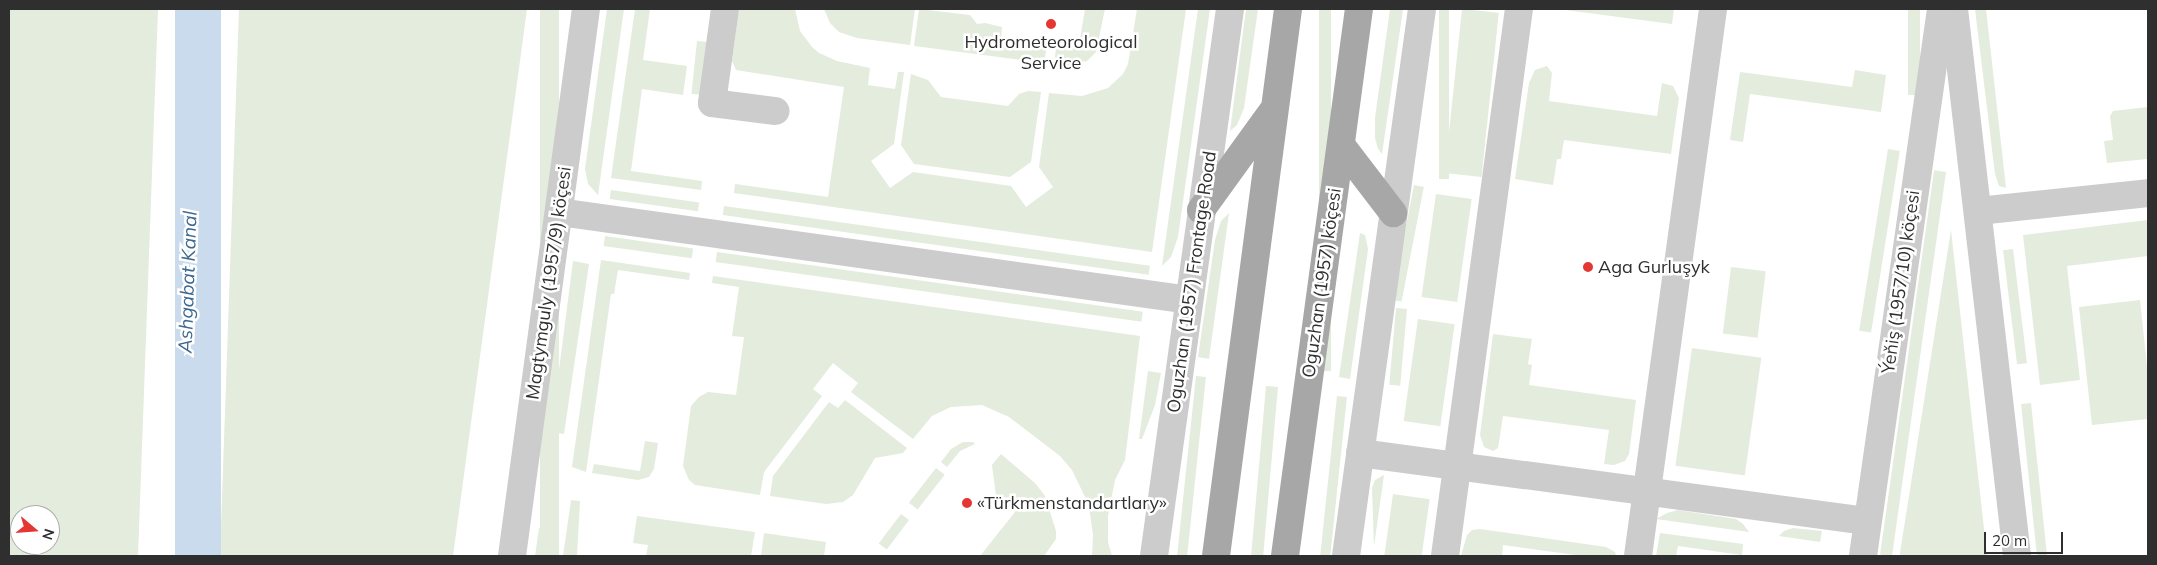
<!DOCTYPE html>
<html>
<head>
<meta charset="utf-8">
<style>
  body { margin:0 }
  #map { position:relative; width:2157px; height:565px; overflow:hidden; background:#fff; font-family:Mulish,sans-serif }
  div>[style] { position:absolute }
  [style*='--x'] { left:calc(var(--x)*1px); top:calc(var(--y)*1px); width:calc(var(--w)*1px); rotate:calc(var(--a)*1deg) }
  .green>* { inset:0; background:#e4ecdd; transform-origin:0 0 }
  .water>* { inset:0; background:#c9dbec; transform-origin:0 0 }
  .minor>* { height:28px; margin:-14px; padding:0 14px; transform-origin:14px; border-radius:14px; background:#ccc }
  .major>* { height:28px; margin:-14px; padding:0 14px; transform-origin:14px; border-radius:14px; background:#a7a7a7 }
  .dots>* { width:14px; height:14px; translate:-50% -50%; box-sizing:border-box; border:2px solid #fff; border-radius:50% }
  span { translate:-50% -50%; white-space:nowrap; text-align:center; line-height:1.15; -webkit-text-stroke:5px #fff; paint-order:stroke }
  .poi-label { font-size:18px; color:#2f2f2f }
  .left { translate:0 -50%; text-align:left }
  .street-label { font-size:18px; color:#2f2f2f }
  .water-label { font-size:19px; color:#3d6991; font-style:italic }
  .frame { position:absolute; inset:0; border:10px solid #2f2f2f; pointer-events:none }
  .north { position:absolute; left:10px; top:505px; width:50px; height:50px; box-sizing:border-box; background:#fff; border:1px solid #acacac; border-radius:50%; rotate:108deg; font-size:14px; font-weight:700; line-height:20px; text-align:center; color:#2f2f2f }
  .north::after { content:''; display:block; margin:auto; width:18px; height:22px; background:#e43632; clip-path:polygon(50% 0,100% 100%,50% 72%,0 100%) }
  .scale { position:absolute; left:1984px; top:532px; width:79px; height:22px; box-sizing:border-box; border:2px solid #2f2f2f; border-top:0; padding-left:6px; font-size:15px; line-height:18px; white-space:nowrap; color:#2f2f2f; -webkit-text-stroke:4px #fff; paint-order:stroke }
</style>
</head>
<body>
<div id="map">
  <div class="green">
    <div style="clip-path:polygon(evenodd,9px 9px,158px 9px,138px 556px,9px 556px,9px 9px,20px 515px,50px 515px,50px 545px,20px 545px,20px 515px)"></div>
    <div style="clip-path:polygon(239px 9px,527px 9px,453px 556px,220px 556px)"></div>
    <div style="left:540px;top:9px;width:19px;height:552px"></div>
    <div style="clip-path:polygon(607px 9px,624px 9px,598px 195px,588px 184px,585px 169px)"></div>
    <div style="clip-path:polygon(635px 9px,650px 9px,643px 60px,687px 66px,683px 95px,642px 89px,631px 171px,702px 181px,701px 190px,611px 178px)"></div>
    <div style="clip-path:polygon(739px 9px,795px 9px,800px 31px,812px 47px,819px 53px,837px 61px,870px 68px,868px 85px,895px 89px,898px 72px,904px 72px,894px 144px,871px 161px,890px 188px,913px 172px,1011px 186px,1026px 207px,1053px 187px,1039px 167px,1049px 93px,1082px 96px,1108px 88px,1123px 74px,1128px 64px,1137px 9px,1186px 9px,1152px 252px,734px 193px,735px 184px,828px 197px,844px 87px,736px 70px,732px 61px)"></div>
    <div style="clip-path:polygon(824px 9px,915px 9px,910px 45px,857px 38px,839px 32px,830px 23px)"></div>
    <div style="clip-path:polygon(919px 9px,970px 15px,977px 24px,985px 23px,1002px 27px,1001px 39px,1047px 45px,1044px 63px,914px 46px)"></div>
    <div style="clip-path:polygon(1085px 9px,1105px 9px,1096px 52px,1084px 64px,1075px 66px,1054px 65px,1056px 48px,1072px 49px,1079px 45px)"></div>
    <div style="clip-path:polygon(1198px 9px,1210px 9px,1178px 237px,1171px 257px,1162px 266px)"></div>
    <div style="clip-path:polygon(1246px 9px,1258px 9px,1244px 108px,1237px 125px,1230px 131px)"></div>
    <div style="left:1319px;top:9px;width:12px;height:362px"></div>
    <div style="clip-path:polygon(1390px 9px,1403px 9px,1382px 154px,1378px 149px,1375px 138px,1375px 118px)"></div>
    <div style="left:1439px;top:9px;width:10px;height:170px"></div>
    <div style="left:1462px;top:9px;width:37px;height:165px;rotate:6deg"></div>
    <div style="clip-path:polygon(1558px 9px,1674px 9px,1672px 24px)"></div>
    <div style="left:1908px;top:9px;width:12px;height:86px"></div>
    <div style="clip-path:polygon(1975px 9px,1986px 9px,2006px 188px,1999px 186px,1995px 174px)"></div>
    <div style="left:697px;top:41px;width:10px;height:53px;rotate:6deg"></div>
    <div style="clip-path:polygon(1547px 66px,1552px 73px,1549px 101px,1657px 116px,1662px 83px,1673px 86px,1679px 98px,1671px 154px,1564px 140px,1561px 159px,1557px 159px,1553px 185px,1515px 179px,1529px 83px,1535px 70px)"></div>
    <div style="clip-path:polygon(1855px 70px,1886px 75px,1881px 112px,1750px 94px,1743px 142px,1730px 140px,1740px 72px,1852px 87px)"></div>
    <div style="clip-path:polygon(911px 74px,928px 80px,941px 97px,1008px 106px,1019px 94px,1028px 91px,1041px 92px,1031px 162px,1010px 177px,914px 164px,901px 145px)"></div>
    <div style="clip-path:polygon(2148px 107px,2148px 164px,2147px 159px,2107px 163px,2104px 141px,2113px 140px,2110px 116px,2113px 111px)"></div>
    <div style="left:1888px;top:149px;width:12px;height:184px;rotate:9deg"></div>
    <div style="left:1946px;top:172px;width:388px;height:12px;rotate:98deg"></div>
    <div style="left:1414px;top:185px;width:10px;height:117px;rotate:11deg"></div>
    <div style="left:611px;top:190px;width:89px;height:9px;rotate:8deg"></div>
    <div style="left:1436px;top:194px;width:36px;height:104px;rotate:8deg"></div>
    <div style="left:724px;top:206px;width:430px;height:9px;rotate:8deg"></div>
    <div style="clip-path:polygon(1229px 213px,1209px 359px,1198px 357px,1215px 240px,1221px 221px)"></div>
    <div style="clip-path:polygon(2148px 220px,2148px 256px,2067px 266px,2080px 380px,2040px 385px,2023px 235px)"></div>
    <div style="clip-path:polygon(1951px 230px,1987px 556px,1900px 556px,1900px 553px)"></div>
    <div style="clip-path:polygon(1360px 233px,1365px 235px,1368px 249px,1350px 379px,1339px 377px)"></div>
    <div style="left:605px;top:236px;width:89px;height:10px;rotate:8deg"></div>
    <div style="left:2013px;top:249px;width:115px;height:10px;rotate:83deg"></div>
    <div style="left:717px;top:252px;width:430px;height:10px;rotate:8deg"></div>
    <div style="clip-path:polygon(601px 260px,690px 273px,689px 280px,618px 270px,614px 294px,611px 294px,586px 472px,572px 467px)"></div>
    <div style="clip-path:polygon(573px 261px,589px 264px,564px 434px,551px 432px)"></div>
    <div style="left:1731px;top:267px;width:35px;height:67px;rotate:7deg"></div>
    <div style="clip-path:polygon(713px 276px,1140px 336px,1125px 460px,1115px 480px,1108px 516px,1108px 542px,1112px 556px,1092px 556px,1093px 535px,1090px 514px,1085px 497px,1072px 470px,1060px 456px,1009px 417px,982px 405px,951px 407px,932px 416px,913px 439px,851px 392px,858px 383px,833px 363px,813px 389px,822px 396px,764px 472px,760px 495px,695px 485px,689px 480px,683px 466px,691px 406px,699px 397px,708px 392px,736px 395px,744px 337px,732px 336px,739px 287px,712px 283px)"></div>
    <div style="clip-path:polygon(2140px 300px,2148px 376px,2148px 419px,2092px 425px,2079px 307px)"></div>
    <div style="left:1396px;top:308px;width:11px;height:77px;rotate:5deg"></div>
    <div style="left:1418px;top:319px;width:37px;height:103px;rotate:8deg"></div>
    <div style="clip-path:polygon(1493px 334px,1532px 339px,1528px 364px,1532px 365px,1529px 385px,1636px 400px,1629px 454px,1625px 461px,1614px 465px,1604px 464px,1609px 430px,1503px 416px,1498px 448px,1493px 451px,1484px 447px,1480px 435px)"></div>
    <div style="left:1692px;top:348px;width:70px;height:119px;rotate:8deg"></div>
    <div style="clip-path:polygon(1148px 371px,1161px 373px,1155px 405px,1142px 439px,1139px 439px)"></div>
    <div style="left:1196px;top:376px;width:10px;height:182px;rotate:6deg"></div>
    <div style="left:1266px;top:386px;width:12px;height:172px;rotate:5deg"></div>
    <div style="left:1337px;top:396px;width:10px;height:162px;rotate:6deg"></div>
    <div style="clip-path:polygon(845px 400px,907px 448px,903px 453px,875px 458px,853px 495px,843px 502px,826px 504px,770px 496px,773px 476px,829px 402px,838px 408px)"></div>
    <div style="left:2031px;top:403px;width:154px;height:10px;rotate:84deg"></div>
    <div style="clip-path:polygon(645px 441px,658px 443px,654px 469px,649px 477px,638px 480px,592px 473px,594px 464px,640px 471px)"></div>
    <div style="clip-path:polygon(963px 442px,973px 442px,975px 444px,960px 451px,947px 467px,941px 462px,951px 449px)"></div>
    <div style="clip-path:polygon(1001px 454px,1036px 484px,1045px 496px,1056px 531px,1056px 539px,1044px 556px,980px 556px,1015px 512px,996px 496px,992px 465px)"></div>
    <div style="left:936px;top:468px;width:11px;height:44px;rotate:38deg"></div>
    <div style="clip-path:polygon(1384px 475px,1374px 546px,1372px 488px,1375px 480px)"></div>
    <div style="left:1393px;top:494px;width:37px;height:63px;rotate:8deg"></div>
    <div style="clip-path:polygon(571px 500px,580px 501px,577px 556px,563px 556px)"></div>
    <div style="clip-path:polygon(1678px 510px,1736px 519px,1743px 524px,1749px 532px,1656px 519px,1667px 513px)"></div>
    <div style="left:901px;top:514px;width:10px;height:37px;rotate:37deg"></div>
    <div style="clip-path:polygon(637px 516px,755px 532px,751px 556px,646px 556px,648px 545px,633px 543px)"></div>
    <div style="left:539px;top:528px;width:15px;height:28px;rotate:8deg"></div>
    <div style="clip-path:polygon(1793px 528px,1822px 531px,1820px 542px,1779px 536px,1784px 531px)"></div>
    <div style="clip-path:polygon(1480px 529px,1606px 547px,1615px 552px,1616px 556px,1583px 556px,1503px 545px,1502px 556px,1461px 556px,1467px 535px,1472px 530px)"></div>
    <div style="clip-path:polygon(764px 533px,826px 542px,824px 556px,761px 556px)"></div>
    <div style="clip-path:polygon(1660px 533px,1743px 544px,1742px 555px,1678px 546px,1676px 556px,1656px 556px)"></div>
  </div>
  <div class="water">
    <div style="left:175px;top:9px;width:46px;height:547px"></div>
  </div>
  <div class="minor">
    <div style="--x:725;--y:9;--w:95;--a:97.9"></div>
    <div style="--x:712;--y:103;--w:64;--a:7.2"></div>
    <div style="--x:1954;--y:9;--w:551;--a:83.43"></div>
    <div style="--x:1978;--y:211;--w:171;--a:-6"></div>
    <div style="--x:559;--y:212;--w:636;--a:7.95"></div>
    <div style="--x:1360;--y:453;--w:512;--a:7.64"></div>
    <div style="--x:512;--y:556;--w:552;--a:-82.3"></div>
    <div style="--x:1154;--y:556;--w:552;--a:-82.09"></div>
    <div style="--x:1346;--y:556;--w:552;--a:-82.09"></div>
    <div style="--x:1445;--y:556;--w:552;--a:-82.3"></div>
    <div style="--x:1638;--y:556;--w:552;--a:-82.19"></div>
    <div style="--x:1863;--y:556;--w:553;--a:-81.88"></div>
  </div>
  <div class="major">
    <div style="--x:1341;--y:145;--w:86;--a:52.6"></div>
    <div style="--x:1201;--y:210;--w:121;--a:-54.1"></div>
    <div style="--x:1216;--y:556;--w:552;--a:-82.5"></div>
    <div style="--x:1285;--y:556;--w:552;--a:-82.3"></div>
  </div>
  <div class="dots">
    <div style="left:1051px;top:24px;background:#e43632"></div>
    <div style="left:1588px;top:267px;background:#e43632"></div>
    <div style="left:967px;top:503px;background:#e43632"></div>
  </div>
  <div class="poi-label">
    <span style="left:1051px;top:53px">Hydrometeorological<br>Service</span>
    <span class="left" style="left:1598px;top:267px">Aga Gurluşyk</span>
    <span class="left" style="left:977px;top:503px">«Türkmenstandartlary»</span>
  </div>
  <div class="street-label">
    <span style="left:1192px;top:282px;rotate:-82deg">Oguzhan (1957) Frontage Road</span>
    <span style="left:1901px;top:282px;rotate:-82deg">Ýeňiş (1957/10) köçesi</span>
    <span style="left:549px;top:283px;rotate:-82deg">Magtymguly (1957/9) köçesi</span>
    <span style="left:1322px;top:283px;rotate:-82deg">Oguzhan (1957) köçesi</span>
  </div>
  <div class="water-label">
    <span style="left:188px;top:282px;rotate:-88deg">Ashgabat Kanal</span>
  </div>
  <div class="frame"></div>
  <div class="north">N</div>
  <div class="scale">20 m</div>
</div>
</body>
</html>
